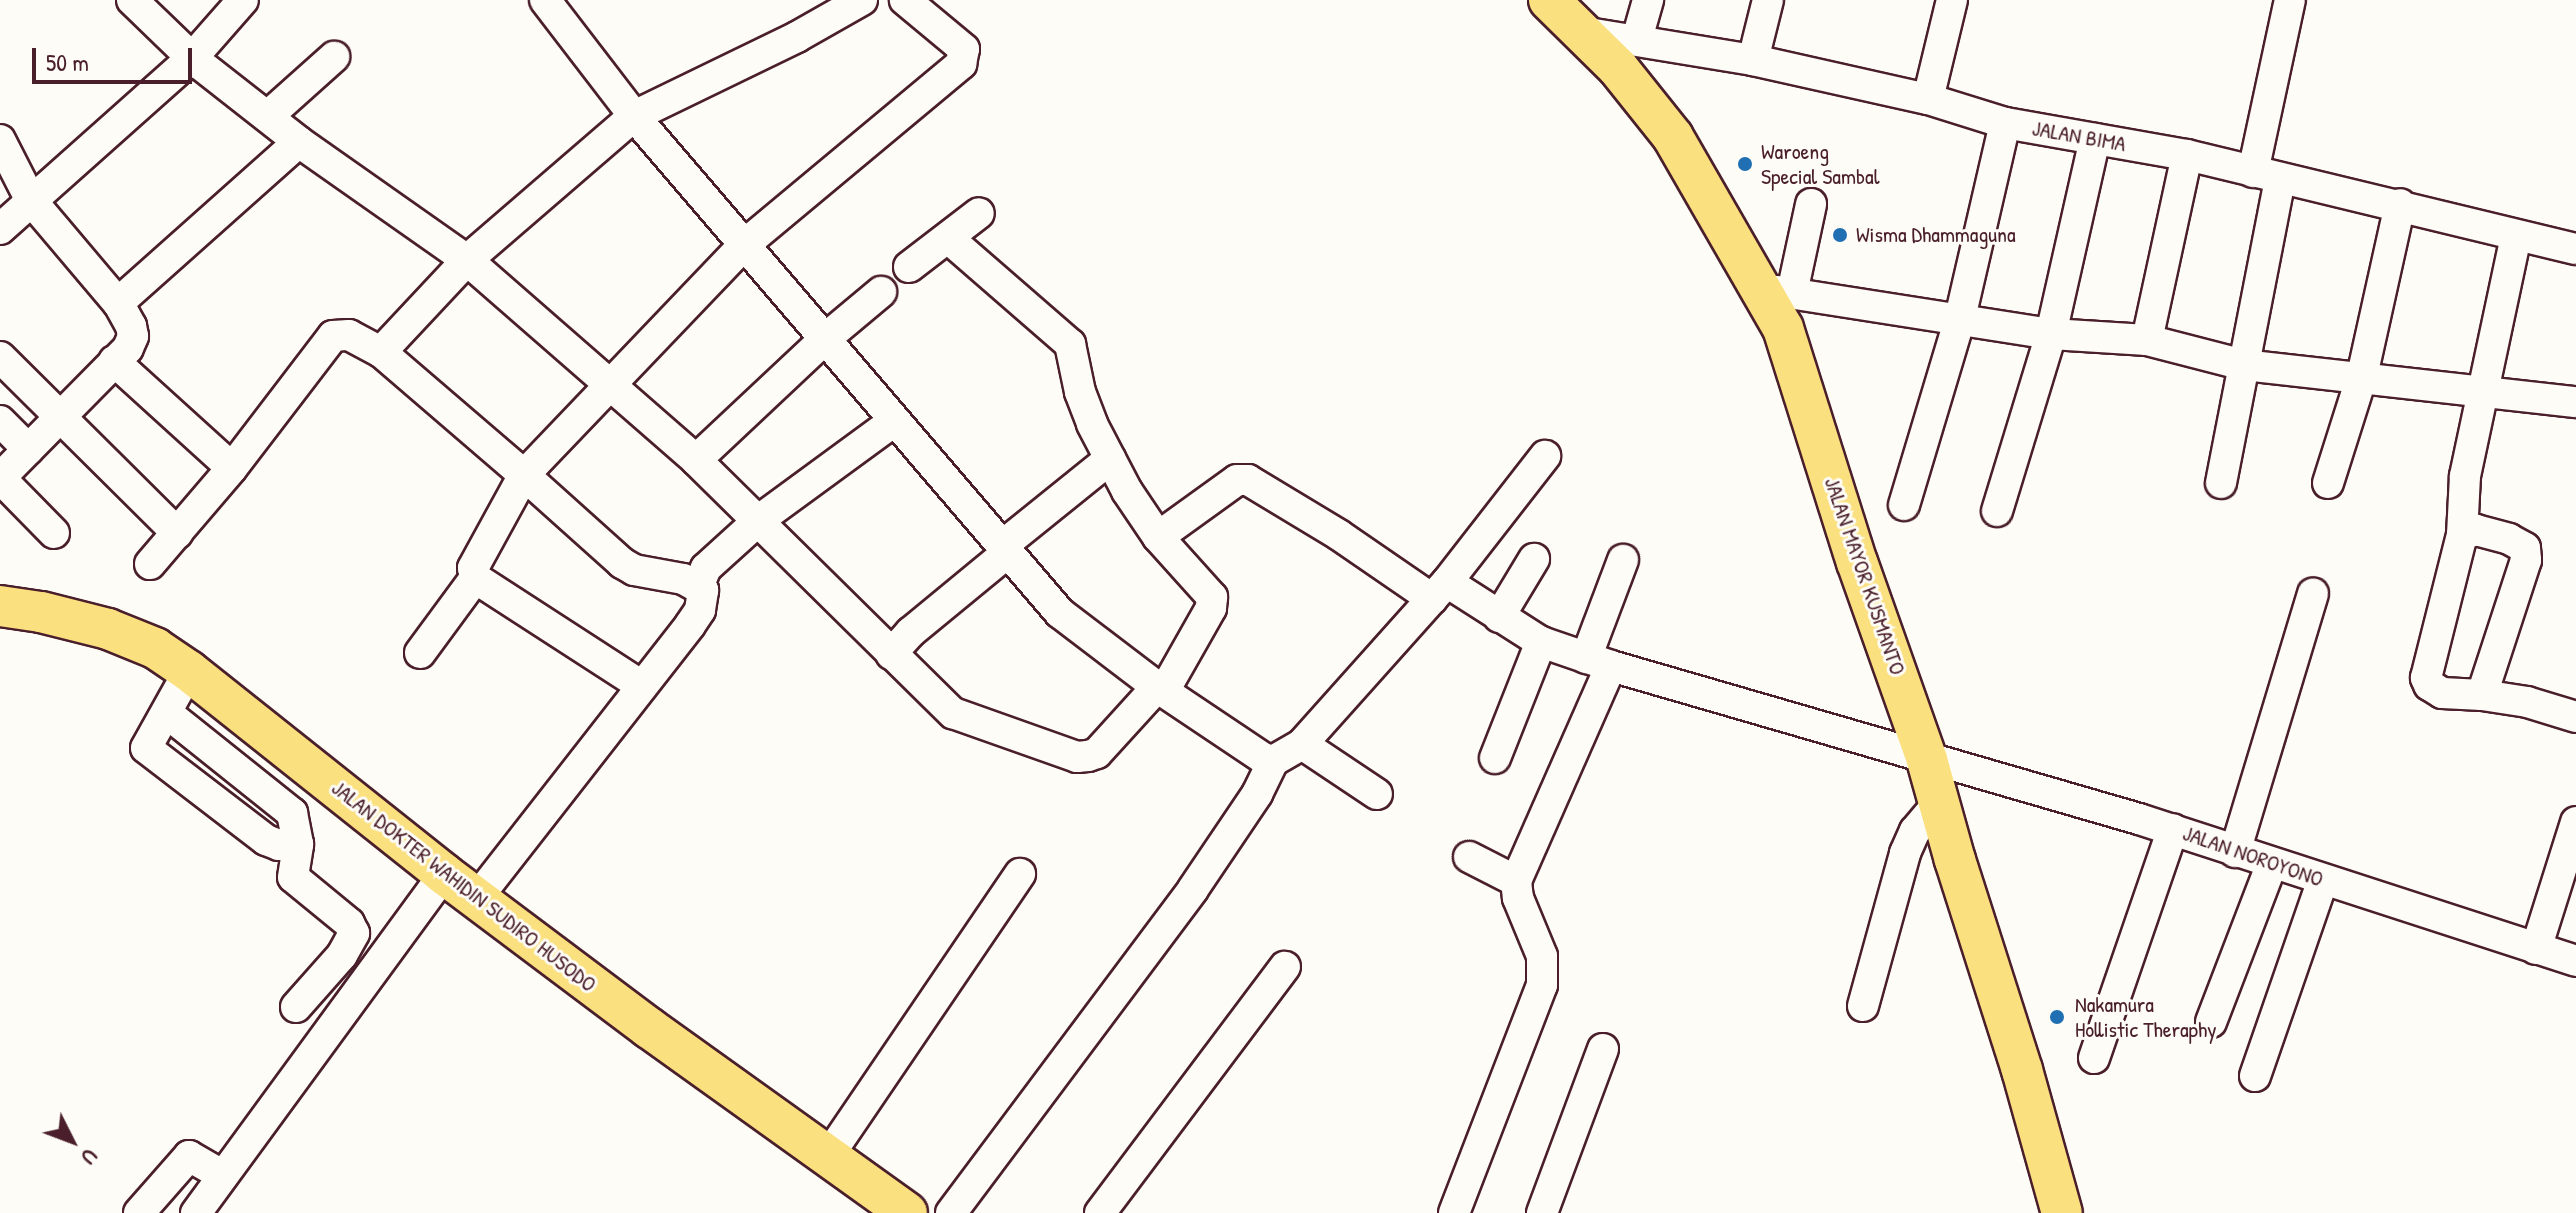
<!DOCTYPE html>
<html>
<head>
<meta charset="utf-8">
<style>
  body { margin:0 }
  #map { position:relative; width:2576px; height:1213px; overflow:hidden; background:#fdfcf7; font-family:"Patrick Hand",sans-serif }
  div>[style] { position:absolute }
  [style*='--x'] { left:calc(var(--x)*1px); top:calc(var(--y)*1px); width:calc(var(--w)*1px); rotate:calc(var(--a)*1deg) }
  .roads { filter:drop-shadow(2px 0 #4a1f2b) drop-shadow(-2px 0 #4a1f2b) drop-shadow(0 2px #4a1f2b) drop-shadow(0 -2px #4a1f2b) }
  .minor>* { height:30px; margin:-15px; padding:0 15px; transform-origin:15px; border-radius:15px; background:#fdfcf7 }
  .major>* { height:40px; margin:-20px; padding:0 20px; transform-origin:20px; border-radius:20px; background:#fbe080 }
  .dots>* { width:22px; height:22px; translate:-50% -50%; box-sizing:border-box; border:4px solid #fdfcf7; border-radius:50% }
  span { translate:-50% -50%; white-space:nowrap; text-align:center; line-height:1.15; -webkit-text-stroke:6px #fdfcf7; paint-order:stroke }
  .street-label { font-size:22px; color:#4a1f2b }
  .poi-label { font-size:22px; color:#4a1f2b }
  .left { translate:0 -50%; text-align:left }
  .north { position:absolute; left:32px; top:1101px; width:80px; height:80px; -webkit-text-stroke:6px #fdfcf7; paint-order:stroke; rotate:132deg; font-size:22px; font-weight:700; line-height:32px; text-align:center; color:#4a1f2b }
  .north::after { content:''; display:block; margin:auto; width:28px; height:36px; background:#4a1f2b; clip-path:polygon(50% 0,100% 100%,50% 72%,0 100%) }
  .scale { position:absolute; left:32px; top:48px; width:160px; height:36px; box-sizing:border-box; border:4px solid #4a1f2b; border-top:0; padding-left:10px; font-size:24px; line-height:28px; white-space:nowrap; color:#4a1f2b; -webkit-text-stroke:6px #fdfcf7; paint-order:stroke }
</style>
</head>
<body>
<div id="map">
  <div class="roads">
    <div class="minor">
      <div style="--x:132;--y:0;--w:83;--a:44"></div>
      <div style="--x:192;--y:58;--w:77;--a:-48.7"></div>
      <div style="--x:545;--y:0;--w:146;--a:52.5"></div>
      <div style="--x:634;--y:116;--w:655;--a:49.4"></div>
      <div style="--x:1060;--y:613;--w:122;--a:37.3"></div>
      <div style="--x:1157;--y:687;--w:128;--a:33.8"></div>
      <div style="--x:1263;--y:758;--w:10;--a:17"></div>
      <div style="--x:1273;--y:761;--w:34;--a:-30"></div>
      <div style="--x:1302;--y:744;--w:217;--a:-48.2"></div>
      <div style="--x:1447;--y:582;--w:112;--a:32.6"></div>
      <div style="--x:1541;--y:642;--w:74;--a:18.9"></div>
      <div style="--x:1611;--y:666;--w:550;--a:16.16"></div>
      <div style="--x:2139;--y:819;--w:459;--a:18"></div>
      <div style="--x:862;--y:0;--w:75;--a:150.4"></div>
      <div style="--x:797;--y:37;--w:181;--a:154.1"></div>
      <div style="--x:634;--y:116;--w:221;--a:139.2"></div>
      <div style="--x:467;--y:260;--w:126;--a:133.1"></div>
      <div style="--x:381;--y:352;--w:189;--a:40.7"></div>
      <div style="--x:524;--y:475;--w:318;--a:-46.3"></div>
      <div style="--x:744;--y:245;--w:283;--a:-39.8"></div>
      <div style="--x:961;--y:64;--w:15;--a:-79"></div>
      <div style="--x:964;--y:49;--w:77;--a:-140.3"></div>
      <div style="--x:1582;--y:32;--w:173;--a:9.3"></div>
      <div style="--x:1753;--y:60;--w:179;--a:12.6"></div>
      <div style="--x:1928;--y:99;--w:81;--a:17.3"></div>
      <div style="--x:2005;--y:123;--w:185;--a:10"></div>
      <div style="--x:2187;--y:155;--w:400;--a:13.6"></div>
      <div style="--x:1637;--y:39;--w:41;--a:-74.2"></div>
      <div style="--x:1753;--y:60;--w:62;--a:-76"></div>
      <div style="--x:1928;--y:99;--w:102;--a:-76.4"></div>
      <div style="--x:268;--y:116;--w:89;--a:-41.8"></div>
      <div style="--x:0;--y:140;--w:66;--a:63"></div>
      <div style="--x:30;--y:199;--w:136;--a:49.8"></div>
      <div style="--x:118;--y:303;--w:242;--a:-41.7"></div>
      <div style="--x:2253;--y:172;--w:176;--a:-77.9"></div>
      <div style="--x:0;--y:229;--w:257;--a:-41.7"></div>
      <div style="--x:192;--y:58;--w:136;--a:38.1"></div>
      <div style="--x:299;--y:142;--w:205;--a:35.1"></div>
      <div style="--x:467;--y:260;--w:304;--a:41.1"></div>
      <div style="--x:696;--y:460;--w:361;--a:44.6"></div>
      <div style="--x:953;--y:713;--w:132;--a:19.5"></div>
      <div style="--x:1077;--y:757;--w:11;--a:-5"></div>
      <div style="--x:1088;--y:756;--w:9;--a:-18"></div>
      <div style="--x:1097;--y:753;--w:89;--a:-47.7"></div>
      <div style="--x:948;--y:238;--w:162;--a:41"></div>
      <div style="--x:1070;--y:344;--w:49;--a:78.2"></div>
      <div style="--x:1080;--y:392;--w:34;--a:69"></div>
      <div style="--x:1092;--y:424;--w:76;--a:62.4"></div>
      <div style="--x:1127;--y:491;--w:55;--a:56"></div>
      <div style="--x:1158;--y:537;--w:81;--a:48"></div>
      <div style="--x:1212;--y:597;--w:11;--a:95"></div>
      <div style="--x:1211;--y:608;--w:95;--a:119.5"></div>
      <div style="--x:909;--y:267;--w:88;--a:-37.6"></div>
      <div style="--x:1792;--y:293;--w:91;--a:-77.9"></div>
      <div style="--x:1762;--y:294;--w:14;--a:-12"></div>
      <div style="--x:1776;--y:291;--w:278;--a:8.9"></div>
      <div style="--x:2051;--y:334;--w:96;--a:3.6"></div>
      <div style="--x:2147;--y:340;--w:100;--a:14.5"></div>
      <div style="--x:2244;--y:365;--w:334;--a:6.4"></div>
      <div style="--x:2147;--y:340;--w:189;--a:-77.8"></div>
      <div style="--x:0;--y:357;--w:250;--a:44.8"></div>
      <div style="--x:114;--y:361;--w:159;--a:42.2"></div>
      <div style="--x:0;--y:421;--w:40;--a:45"></div>
      <div style="--x:696;--y:460;--w:178;--a:-43.2"></div>
      <div style="--x:826;--y:338;--w:72;--a:-39.9"></div>
      <div style="--x:0;--y:478;--w:182;--a:-45.4"></div>
      <div style="--x:128;--y:348;--w:13;--a:-67"></div>
      <div style="--x:133;--y:336;--w:10;--a:-101"></div>
      <div style="--x:131;--y:326;--w:26;--a:-119"></div>
      <div style="--x:0;--y:478;--w:77;--a:45.5"></div>
      <div style="--x:2221;--y:483;--w:309;--a:-79"></div>
      <div style="--x:2328;--y:483;--w:112;--a:-72.4"></div>
      <div style="--x:2362;--y:376;--w:176;--a:-77.5"></div>
      <div style="--x:1904;--y:505;--w:195;--a:-73.3"></div>
      <div style="--x:1960;--y:318;--w:200;--a:-77"></div>
      <div style="--x:1997;--y:511;--w:185;--a:-73"></div>
      <div style="--x:2051;--y:334;--w:200;--a:-77.3"></div>
      <div style="--x:2462;--y:535;--w:15;--a:-20"></div>
      <div style="--x:2476;--y:530;--w:34;--a:15"></div>
      <div style="--x:2509;--y:539;--w:18;--a:29"></div>
      <div style="--x:2525;--y:548;--w:12;--a:85"></div>
      <div style="--x:2526;--y:560;--w:142;--a:108.1"></div>
      <div style="--x:2482;--y:695;--w:46;--a:8.8"></div>
      <div style="--x:2527;--y:702;--w:51;--a:17"></div>
      <div style="--x:1158;--y:537;--w:97;--a:-35.8"></div>
      <div style="--x:1237;--y:480;--w:11;--a:0"></div>
      <div style="--x:1248;--y:480;--w:106;--a:31.1"></div>
      <div style="--x:1339;--y:535;--w:113;--a:34.5"></div>
      <div style="--x:1002;--y:546;--w:139;--a:-38.9"></div>
      <div style="--x:150;--y:564;--w:126;--a:-49.5"></div>
      <div style="--x:232;--y:468;--w:166;--a:-52.6"></div>
      <div style="--x:333;--y:336;--w:16;--a:-4"></div>
      <div style="--x:349;--y:335;--w:36;--a:28"></div>
      <div style="--x:1447;--y:582;--w:160;--a:-52.1"></div>
      <div style="--x:1499;--y:617;--w:68;--a:-58.9"></div>
      <div style="--x:420;--y:653;--w:93;--a:-53.7"></div>
      <div style="--x:891;--y:654;--w:30;--a:-48"></div>
      <div style="--x:911;--y:632;--w:126;--a:-39.5"></div>
      <div style="--x:1586;--y:658;--w:105;--a:-69.3"></div>
      <div style="--x:642;--y:686;--w:199;--a:-147.1"></div>
      <div style="--x:475;--y:578;--w:10;--a:-101"></div>
      <div style="--x:473;--y:568;--w:106;--a:-61.3"></div>
      <div style="--x:524;--y:475;--w:132;--a:41.9"></div>
      <div style="--x:622;--y:563;--w:14;--a:30"></div>
      <div style="--x:634;--y:570;--w:50;--a:10.4"></div>
      <div style="--x:683;--y:579;--w:23;--a:29"></div>
      <div style="--x:2482;--y:695;--w:40;--a:-177.1"></div>
      <div style="--x:2442;--y:693;--w:15;--a:-148"></div>
      <div style="--x:2429;--y:685;--w:8;--a:-113"></div>
      <div style="--x:2426;--y:678;--w:147;--a:-75.9"></div>
      <div style="--x:2462;--y:535;--w:59;--a:-87.1"></div>
      <div style="--x:2465;--y:476;--w:244;--a:-78"></div>
      <div style="--x:168;--y:714;--w:159;--a:38.6"></div>
      <div style="--x:292;--y:813;--w:32;--a:79"></div>
      <div style="--x:298;--y:844;--w:19;--a:177"></div>
      <div style="--x:279;--y:845;--w:14;--a:-159"></div>
      <div style="--x:266;--y:840;--w:151;--a:-142.5"></div>
      <div style="--x:146;--y:748;--w:88;--a:-60.8"></div>
      <div style="--x:1302;--y:744;--w:90;--a:33.7"></div>
      <div style="--x:1495;--y:758;--w:125;--a:-68.4"></div>
      <div style="--x:2235;--y:852;--w:270;--a:-73.2"></div>
      <div style="--x:1469;--y:857;--w:53;--a:27.1"></div>
      <div style="--x:477;--y:898;--w:346;--a:-52"></div>
      <div style="--x:690;--y:625;--w:18;--a:-56"></div>
      <div style="--x:700;--y:610;--w:20;--a:-81"></div>
      <div style="--x:703;--y:590;--w:6;--a:-129"></div>
      <div style="--x:699;--y:585;--w:18;--a:-68"></div>
      <div style="--x:706;--y:568;--w:72;--a:-42.2"></div>
      <div style="--x:759;--y:520;--w:166;--a:-36.2"></div>
      <div style="--x:2536;--y:949;--w:133;--a:-72.5"></div>
      <div style="--x:1863;--y:1006;--w:159;--a:-74.6"></div>
      <div style="--x:1905;--y:853;--w:24;--a:-66"></div>
      <div style="--x:1915;--y:831;--w:38;--a:-50"></div>
      <div style="--x:296;--y:1007;--w:69;--a:-48.5"></div>
      <div style="--x:342;--y:955;--w:25;--a:-61"></div>
      <div style="--x:354;--y:933;--w:11;--a:-117"></div>
      <div style="--x:349;--y:923;--w:72;--a:-140.6"></div>
      <div style="--x:293;--y:877;--w:33;--a:-81"></div>
      <div style="--x:2211;--y:1022;--w:170;--a:-69"></div>
      <div style="--x:2094;--y:1058;--w:242;--a:-71"></div>
      <div style="--x:2255;--y:1076;--w:207;--a:-70.9"></div>
      <div style="--x:829;--y:1155;--w:340;--a:-55.8"></div>
      <div style="--x:139;--y:1213;--w:76;--a:-48.7"></div>
      <div style="--x:189;--y:1156;--w:39;--a:30"></div>
      <div style="--x:196;--y:1213;--w:420;--a:-53.8"></div>
      <div style="--x:951;--y:1213;--w:404;--a:-53.2"></div>
      <div style="--x:1193;--y:889;--w:115;--a:-56"></div>
      <div style="--x:1257;--y:794;--w:37;--a:-64"></div>
      <div style="--x:1100;--y:1213;--w:308;--a:-53.1"></div>
      <div style="--x:1454;--y:1213;--w:244;--a:-68.9"></div>
      <div style="--x:1542;--y:985;--w:29;--a:-90"></div>
      <div style="--x:1542;--y:956;--w:63;--a:-112.5"></div>
      <div style="--x:1518;--y:898;--w:17;--a:-97"></div>
      <div style="--x:1516;--y:881;--w:235;--a:-66.2"></div>
      <div style="--x:1542;--y:1213;--w:175;--a:-69.6"></div>
    </div>
    <div class="major">
      <div style="--x:1549;--y:0;--w:97;--a:44.6"></div>
      <div style="--x:1618;--y:68;--w:88;--a:51.4"></div>
      <div style="--x:1673;--y:137;--w:220;--a:60.1"></div>
      <div style="--x:1783;--y:328;--w:245;--a:72.5"></div>
      <div style="--x:1857;--y:562;--w:210;--a:70.5"></div>
      <div style="--x:1927;--y:760;--w:104;--a:74.4"></div>
      <div style="--x:1955;--y:860;--w:220;--a:72.3"></div>
      <div style="--x:2022;--y:1070;--w:148;--a:74.4"></div>
      <div style="--x:0;--y:606;--w:41;--a:8.3"></div>
      <div style="--x:41;--y:612;--w:69;--a:14.2"></div>
      <div style="--x:108;--y:629;--w:51;--a:22"></div>
      <div style="--x:155;--y:648;--w:41;--a:34.1"></div>
      <div style="--x:189;--y:671;--w:326;--a:38.5"></div>
      <div style="--x:444;--y:874;--w:256;--a:36.9"></div>
      <div style="--x:649;--y:1028;--w:317;--a:35.6"></div>
    </div>
  </div>
  <div class="dots">
    <div style="left:1745px;top:164px;background:#1f6fb2"></div>
    <div style="left:1840px;top:235px;background:#1f6fb2"></div>
    <div style="left:2057px;top:1017px;background:#1f6fb2"></div>
  </div>
  <div class="street-label">
    <span style="left:2079px;top:136px;rotate:10deg">JALAN BIMA</span>
    <span style="left:1865px;top:576px;rotate:71deg">JALAN MAYOR KUSMANTO</span>
    <span style="left:2253px;top:856px;rotate:19deg">JALAN NOROYONO</span>
    <span style="left:464px;top:886px;rotate:38deg">JALAN DOKTER WAHIDIN SUDIRO HUSODO</span>
  </div>
  <div class="poi-label">
    <span class="left" style="left:1761px;top:164px">Waroeng<br>Special Sambal</span>
    <span class="left" style="left:1856px;top:235px">Wisma Dhammaguna</span>
    <span class="left" style="left:2075px;top:1017px">Nakamura<br>Hollistic Theraphy</span>
  </div>
  <div class="north">U</div>
  <div class="scale">50 m</div>
</div>
</body>
</html>
